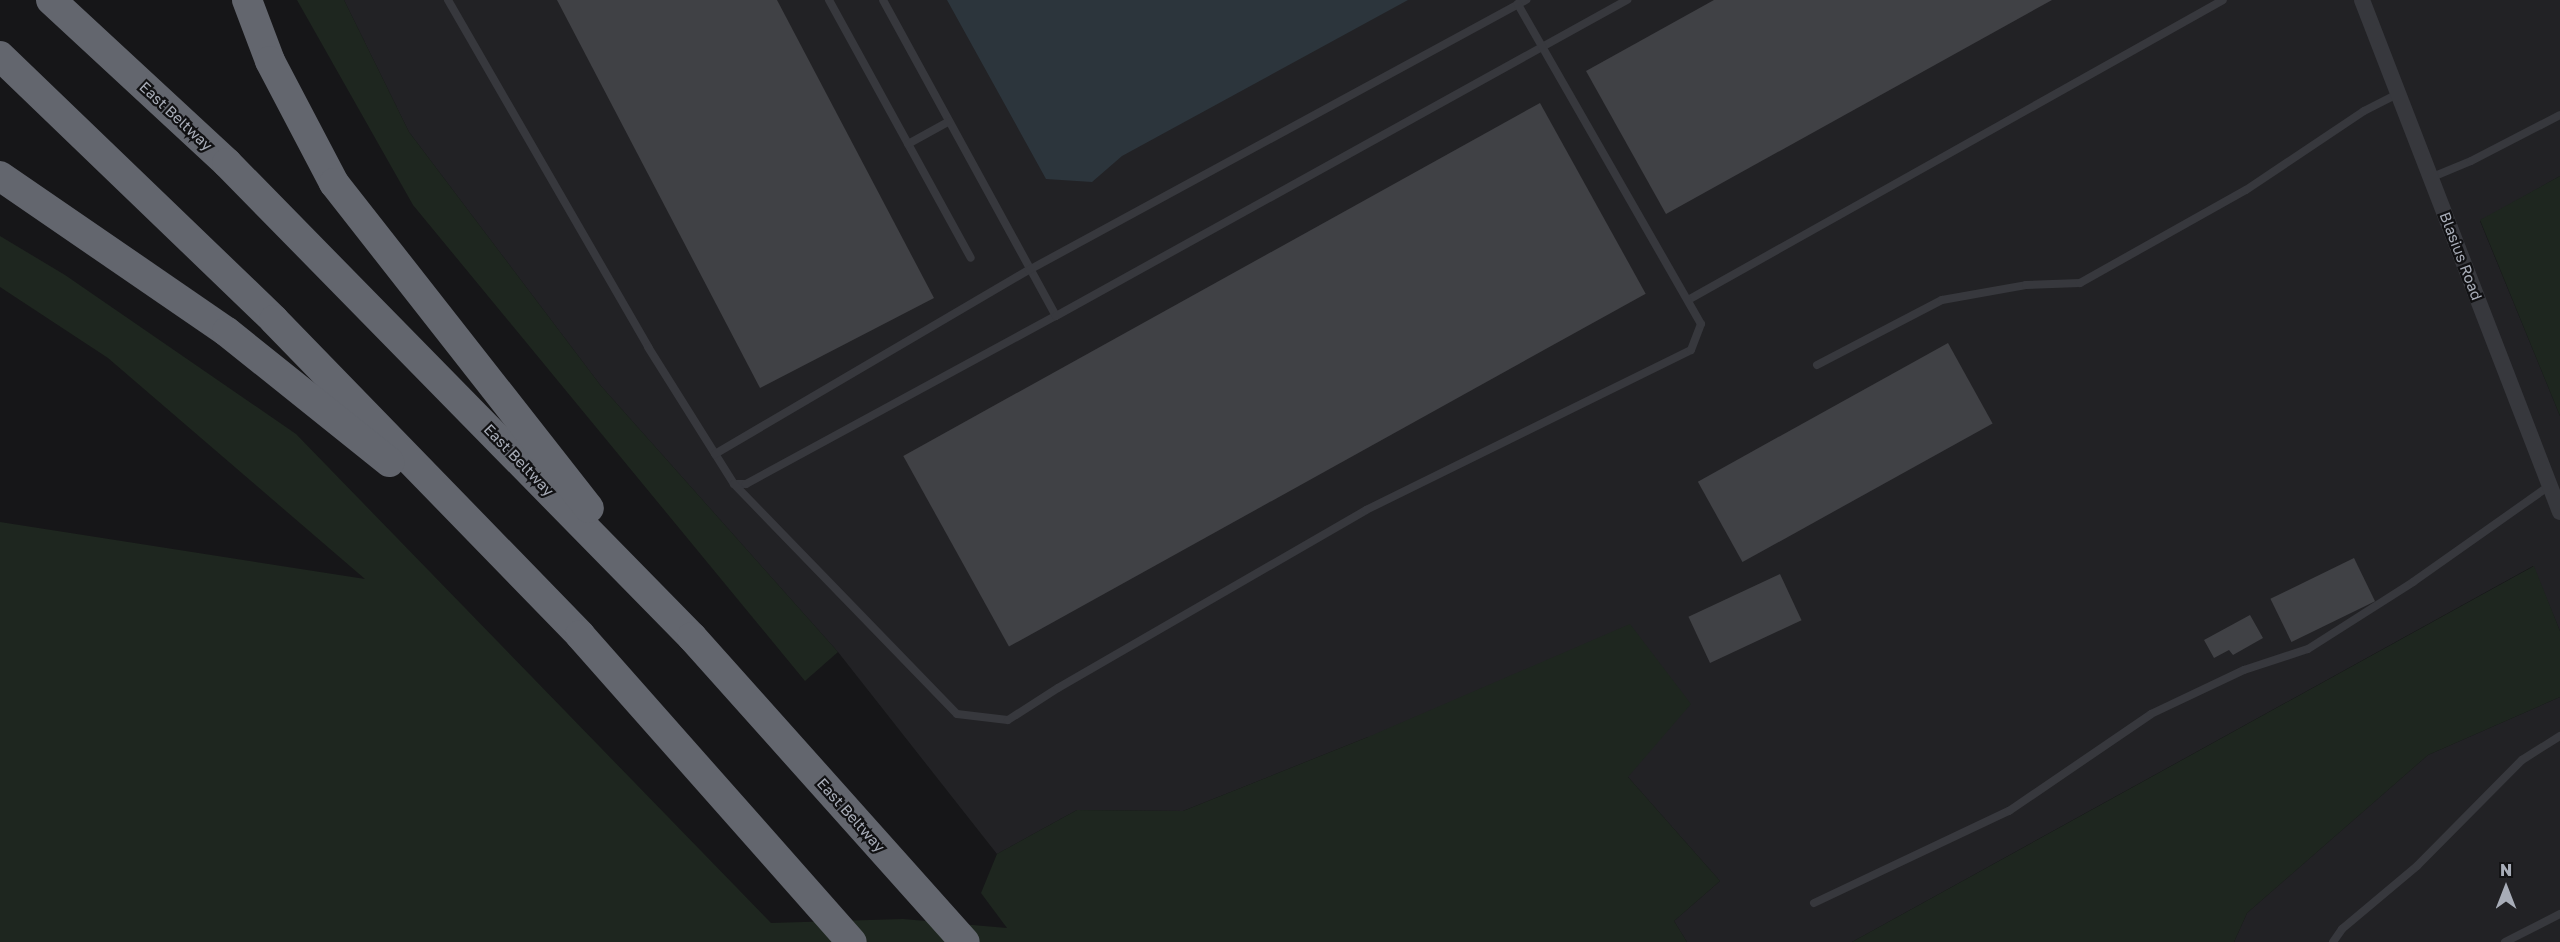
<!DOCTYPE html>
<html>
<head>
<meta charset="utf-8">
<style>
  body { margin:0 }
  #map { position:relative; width:2560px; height:942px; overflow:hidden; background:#161618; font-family:"Golos Text",sans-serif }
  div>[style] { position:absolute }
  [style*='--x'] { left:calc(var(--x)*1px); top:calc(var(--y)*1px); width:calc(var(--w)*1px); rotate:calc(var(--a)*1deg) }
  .built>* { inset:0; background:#222225 }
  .green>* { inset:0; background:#1e261f }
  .water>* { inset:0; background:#2c353c }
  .building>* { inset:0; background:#404145; transform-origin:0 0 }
  .lane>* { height:8px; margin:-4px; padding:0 4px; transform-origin:4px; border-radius:4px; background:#37383d }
  .street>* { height:16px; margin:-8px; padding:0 8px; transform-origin:8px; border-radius:8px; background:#37383d }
  .highway>* { height:30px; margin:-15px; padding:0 15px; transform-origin:15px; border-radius:15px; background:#63666e }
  span { translate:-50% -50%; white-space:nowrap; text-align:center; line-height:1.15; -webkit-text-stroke:4.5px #111113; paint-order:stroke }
  .street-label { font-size:15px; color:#a8adb8 }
  .north { position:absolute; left:2476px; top:858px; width:60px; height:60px; -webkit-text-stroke:4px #111113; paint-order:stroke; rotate:0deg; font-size:16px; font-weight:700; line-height:24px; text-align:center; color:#a8adb8 }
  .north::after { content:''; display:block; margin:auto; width:21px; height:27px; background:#a8adb8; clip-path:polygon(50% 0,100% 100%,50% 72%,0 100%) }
</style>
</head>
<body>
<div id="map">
  <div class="built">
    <div style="clip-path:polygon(344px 0,2560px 0,2560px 176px,2480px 221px,2560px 416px,2560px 631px,2533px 566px,1852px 942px,1687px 942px,1674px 921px,1720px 881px,1628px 777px,1368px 737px,1183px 811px,1077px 810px,997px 854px,838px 652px,601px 386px,409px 132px)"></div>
    <div style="clip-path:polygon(2560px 697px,2560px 942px,2234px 942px,2247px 913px,2428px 755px)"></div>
  </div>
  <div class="green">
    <div style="clip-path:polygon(297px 0,344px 0,409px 132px,601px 386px,838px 652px,805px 681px,413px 205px)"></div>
    <div style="clip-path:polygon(2560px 176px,2560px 416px,2480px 220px)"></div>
    <div style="clip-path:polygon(0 236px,65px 275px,296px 434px,771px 923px,903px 919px,1007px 928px,981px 893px,997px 854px,1077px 810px,1183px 811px,1368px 737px,1630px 624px,1691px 704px,1628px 777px,1720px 881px,1674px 921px,1687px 942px,0 942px,0 522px,365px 579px,108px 358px,0 287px)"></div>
    <div style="clip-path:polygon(2534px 566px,2560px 631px,2560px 697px,2428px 755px,2247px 913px,2234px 942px,1852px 942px)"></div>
  </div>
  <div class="water">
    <div style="clip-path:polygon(947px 0,1408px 0,1122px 156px,1092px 182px,1046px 179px)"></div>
  </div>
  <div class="building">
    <div style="clip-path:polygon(557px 0,777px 0,934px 298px,760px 388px)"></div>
    <div style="clip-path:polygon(1714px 0,2052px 0,1666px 214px,1586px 71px)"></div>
    <div style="left:1540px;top:103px;width:218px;height:728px;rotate:61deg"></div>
    <div style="left:1948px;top:343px;width:92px;height:286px;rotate:61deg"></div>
    <div style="left:2354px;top:558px;width:48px;height:93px;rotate:64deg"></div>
    <div style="left:1780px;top:574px;width:51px;height:101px;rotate:65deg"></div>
    <div style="clip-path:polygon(2250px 615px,2263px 638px,2233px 655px,2229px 650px,2214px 658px,2204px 640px)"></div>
  </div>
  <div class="lane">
    <div style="--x:448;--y:0;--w:401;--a:60"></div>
    <div style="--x:648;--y:347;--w:162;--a:57.9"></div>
    <div style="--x:734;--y:484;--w:12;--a:0"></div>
    <div style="--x:746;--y:484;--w:353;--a:-28.5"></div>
    <div style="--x:1056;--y:316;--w:360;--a:-118.7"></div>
    <div style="--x:829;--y:0;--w:294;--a:61.2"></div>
    <div style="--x:908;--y:144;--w:46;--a:-28.8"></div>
    <div style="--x:2430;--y:178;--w:44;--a:-22.5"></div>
    <div style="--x:2471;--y:161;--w:100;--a:-27.3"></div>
    <div style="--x:1688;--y:300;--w:613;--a:-29.28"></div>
    <div style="--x:1056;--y:316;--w:653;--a:-28.96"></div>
    <div style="--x:1817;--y:365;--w:141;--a:-27.5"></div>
    <div style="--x:1942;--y:300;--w:85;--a:-10.1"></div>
    <div style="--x:2026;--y:285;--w:54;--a:-2.1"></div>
    <div style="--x:2080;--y:283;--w:190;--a:-29.3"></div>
    <div style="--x:2246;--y:190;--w:142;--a:-33.8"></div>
    <div style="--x:2364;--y:111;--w:38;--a:-27"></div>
    <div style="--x:715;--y:454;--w:364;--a:-30.4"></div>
    <div style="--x:1029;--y:270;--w:566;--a:-28.51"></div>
    <div style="--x:734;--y:484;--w:320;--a:45.9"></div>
    <div style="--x:957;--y:714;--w:51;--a:6.7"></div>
    <div style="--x:1008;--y:720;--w:59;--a:-32.6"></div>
    <div style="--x:1058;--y:688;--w:356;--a:-30"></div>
    <div style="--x:1366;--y:510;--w:362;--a:-26.2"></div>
    <div style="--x:1691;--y:350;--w:28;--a:-69"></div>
    <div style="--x:1701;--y:324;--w:369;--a:-119.8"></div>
    <div style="--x:1814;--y:903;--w:216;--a:-25.3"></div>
    <div style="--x:2009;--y:811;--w:172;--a:-34.3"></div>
    <div style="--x:2151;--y:714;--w:103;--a:-25.3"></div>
    <div style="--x:2244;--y:670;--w:67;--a:-18.2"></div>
    <div style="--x:2308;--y:649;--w:125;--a:-32.5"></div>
    <div style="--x:2413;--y:582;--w:166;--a:-35.2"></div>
    <div style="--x:2333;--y:942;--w:16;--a:-55"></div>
    <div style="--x:2342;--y:929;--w:98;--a:-40"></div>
    <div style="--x:2417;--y:866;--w:149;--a:-45.3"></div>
    <div style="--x:2522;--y:760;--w:45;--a:-32.3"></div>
    <div style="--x:2505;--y:942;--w:62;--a:-27"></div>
  </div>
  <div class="street">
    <div style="--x:2362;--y:0;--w:549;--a:68.86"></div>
  </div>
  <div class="highway">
    <div style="--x:51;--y:0;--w:240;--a:42.8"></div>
    <div style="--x:227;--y:163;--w:664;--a:45.55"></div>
    <div style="--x:692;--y:637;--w:409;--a:48.2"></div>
    <div style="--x:247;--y:0;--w:65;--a:69.3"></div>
    <div style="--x:270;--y:61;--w:138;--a:62.3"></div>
    <div style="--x:334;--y:183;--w:413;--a:51.9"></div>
    <div style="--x:0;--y:56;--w:380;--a:43.9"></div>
    <div style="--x:274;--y:320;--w:439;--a:45.8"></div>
    <div style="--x:580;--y:635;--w:410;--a:48.5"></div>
    <div style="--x:0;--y:176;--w:275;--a:34.5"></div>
    <div style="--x:227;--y:332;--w:208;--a:38.7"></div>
  </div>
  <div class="street-label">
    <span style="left:176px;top:116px;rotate:43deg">East Beltway</span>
    <span style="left:2461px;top:256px;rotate:69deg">Blasius Road</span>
    <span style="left:519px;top:460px;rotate:46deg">East Beltway</span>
    <span style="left:851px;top:815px;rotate:48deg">East Beltway</span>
  </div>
  <div class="north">N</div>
</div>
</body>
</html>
